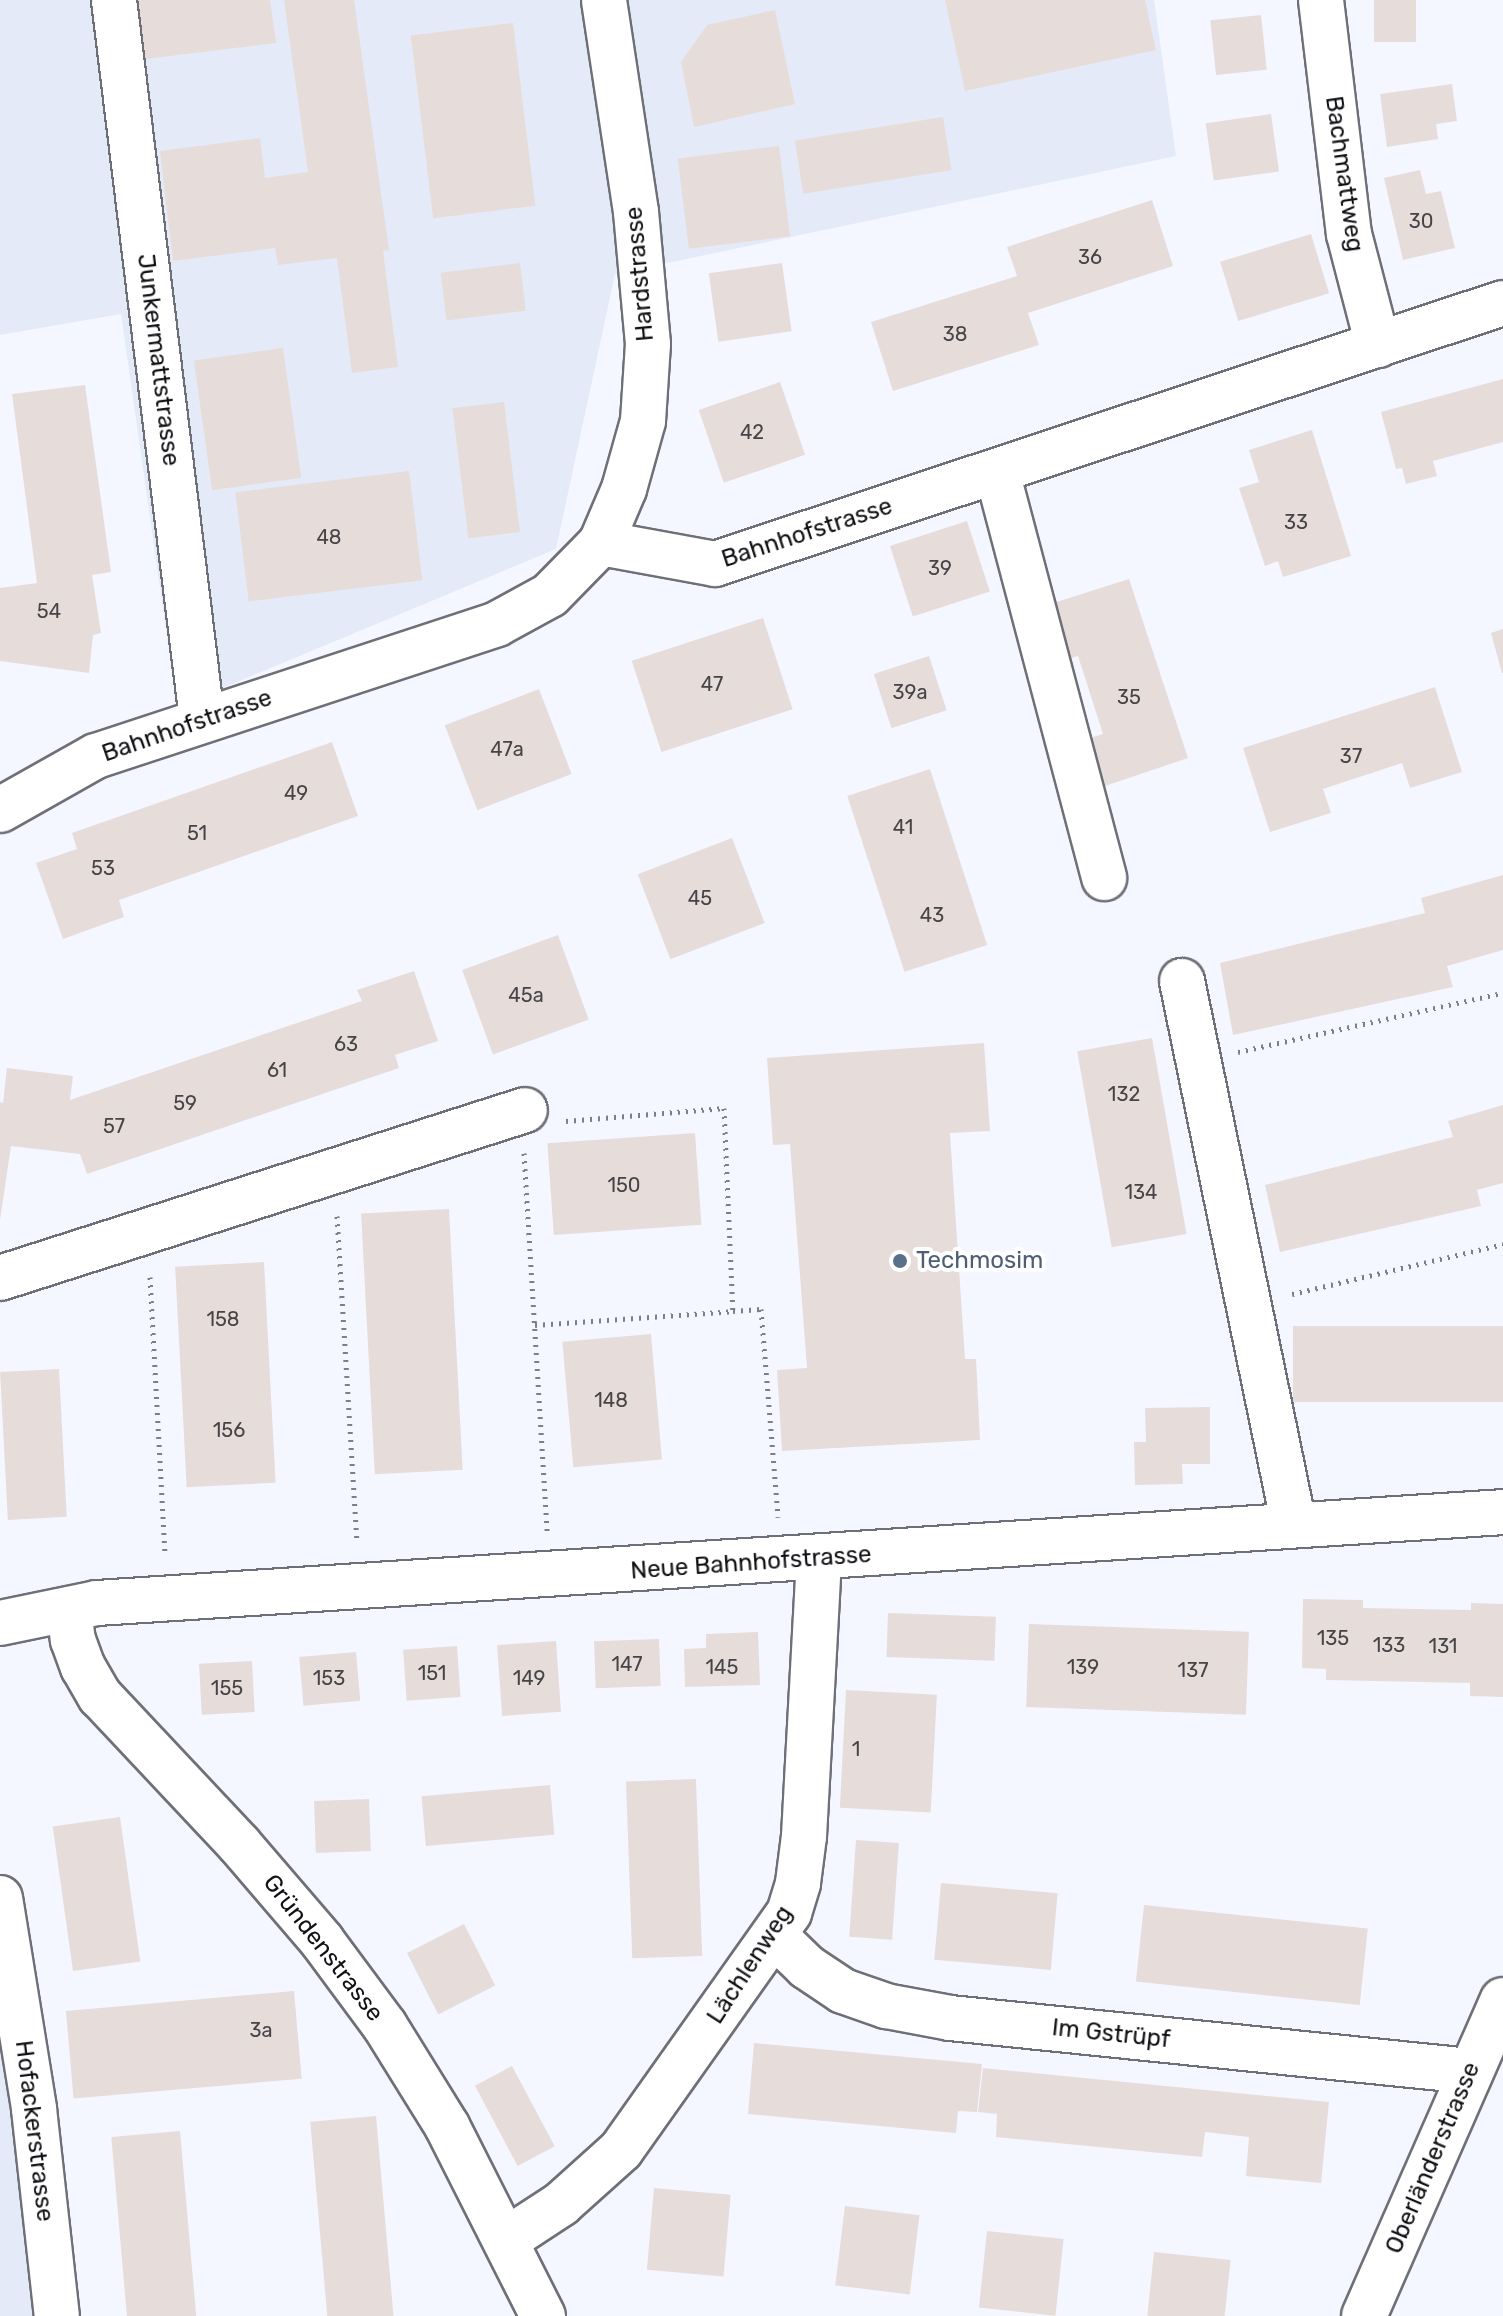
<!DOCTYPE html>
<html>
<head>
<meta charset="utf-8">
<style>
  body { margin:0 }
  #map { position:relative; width:1503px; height:2316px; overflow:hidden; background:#f4f7ff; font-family:Rubik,sans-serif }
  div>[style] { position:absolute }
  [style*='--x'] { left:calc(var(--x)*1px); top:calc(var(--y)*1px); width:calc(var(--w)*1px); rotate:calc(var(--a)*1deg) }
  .built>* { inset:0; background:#e4eaf7 }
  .building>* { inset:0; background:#e6ddda; transform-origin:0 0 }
  .path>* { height:5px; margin-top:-2.5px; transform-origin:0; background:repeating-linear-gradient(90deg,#7d7f84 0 2px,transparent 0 8px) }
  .roads { filter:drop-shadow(2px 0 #6e7077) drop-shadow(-2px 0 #6e7077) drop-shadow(0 2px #6e7077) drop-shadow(0 -2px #6e7077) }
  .minor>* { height:44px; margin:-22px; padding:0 22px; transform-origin:22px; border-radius:22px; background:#fff }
  .dots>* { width:22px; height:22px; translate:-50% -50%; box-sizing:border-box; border:4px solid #fff; border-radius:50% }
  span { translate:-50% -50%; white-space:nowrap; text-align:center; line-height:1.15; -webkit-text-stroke:8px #fff; paint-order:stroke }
  .number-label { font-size:20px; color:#464446 }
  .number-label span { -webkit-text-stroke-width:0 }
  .street-label { font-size:24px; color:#101114 }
  .service-label { font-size:24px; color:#4e5e75 }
  .left { translate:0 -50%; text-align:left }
</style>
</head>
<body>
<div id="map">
  <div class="built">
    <div style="clip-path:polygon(0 0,1154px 0,1176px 156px,615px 274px,556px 549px,177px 707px,121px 314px,0 335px)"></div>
    <div style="clip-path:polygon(0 1898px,57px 2316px,0 2316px)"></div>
  </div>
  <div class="building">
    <div style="clip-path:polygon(137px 0,270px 0,276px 43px,145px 59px)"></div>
    <div style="clip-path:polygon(284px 0,354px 0,389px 250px,383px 251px,398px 367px,352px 373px,337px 258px,278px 265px,275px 248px,173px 261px,160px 151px,260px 138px,265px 178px,308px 172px)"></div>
    <div style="clip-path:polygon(945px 0,1145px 0,1156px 50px,965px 91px)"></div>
    <div style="left:1374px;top:0;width:42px;height:42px"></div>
    <div style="clip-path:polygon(775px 10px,795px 104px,694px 127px,681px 62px,707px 25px)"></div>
    <div style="left:1261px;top:15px;width:55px;height:51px;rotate:84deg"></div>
    <div style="left:513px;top:23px;width:184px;height:103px;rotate:83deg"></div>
    <div style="clip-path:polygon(1452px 84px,1457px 121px,1436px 124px,1438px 139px,1387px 147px,1380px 94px)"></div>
    <div style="left:1271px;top:114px;width:58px;height:66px;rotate:82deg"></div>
    <div style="left:943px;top:117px;width:54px;height:150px;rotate:81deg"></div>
    <div style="left:779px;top:146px;width:91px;height:102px;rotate:83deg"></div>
    <div style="clip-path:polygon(1420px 170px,1426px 194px,1441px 191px,1455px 248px,1403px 260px,1384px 178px)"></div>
    <div style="clip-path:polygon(1152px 200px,1173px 266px,1028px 313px,1039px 345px,893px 391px,871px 322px,1017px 276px,1007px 247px)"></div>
    <div style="left:1311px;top:234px;width:62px;height:95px;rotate:73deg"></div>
    <div style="left:520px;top:263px;width:48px;height:80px;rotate:83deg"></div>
    <div style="left:782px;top:263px;width:69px;height:74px;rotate:82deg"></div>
    <div style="left:283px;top:348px;width:131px;height:90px;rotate:82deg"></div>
    <div style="clip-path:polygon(1503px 379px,1503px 442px,1433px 461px,1437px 476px,1406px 484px,1402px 468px,1396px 469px,1381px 412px)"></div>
    <div style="left:780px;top:382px;width:77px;height:86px;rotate:71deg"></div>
    <div style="clip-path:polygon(85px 385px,111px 572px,92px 575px,101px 633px,93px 635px,89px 673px,0 661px,0 588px,37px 583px,12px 394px)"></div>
    <div style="left:504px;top:402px;width:131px;height:52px;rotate:83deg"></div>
    <div style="clip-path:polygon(1312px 430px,1351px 556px,1283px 577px,1278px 561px,1265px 566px,1239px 488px,1259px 482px,1249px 450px)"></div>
    <div style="left:409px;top:471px;width:110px;height:175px;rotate:83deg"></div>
    <div style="left:967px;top:521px;width:74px;height:81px;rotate:72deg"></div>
    <div style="clip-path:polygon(1129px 579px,1188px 758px,1105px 786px,1090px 738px,1103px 734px,1078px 656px,1065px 660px,1047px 605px)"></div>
    <div style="left:763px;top:618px;width:96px;height:138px;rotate:72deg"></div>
    <div style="clip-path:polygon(1503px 629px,1503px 673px,1502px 673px,1491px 633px)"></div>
    <div style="left:929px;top:656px;width:57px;height:58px;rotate:72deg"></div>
    <div style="clip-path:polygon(1435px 687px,1462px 772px,1410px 788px,1402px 763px,1323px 789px,1331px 813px,1270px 832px,1243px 748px)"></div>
    <div style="left:539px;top:689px;width:91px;height:101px;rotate:69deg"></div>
    <div style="clip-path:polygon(332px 742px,358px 816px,119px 900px,124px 917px,63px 939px,36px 863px,77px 849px,72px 833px)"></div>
    <div style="left:930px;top:769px;width:185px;height:87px;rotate:72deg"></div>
    <div style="left:732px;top:838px;width:91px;height:101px;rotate:69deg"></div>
    <div style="clip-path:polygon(1503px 875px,1503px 950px,1447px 966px,1453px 987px,1233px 1035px,1220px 963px,1425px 913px,1421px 898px)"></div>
    <div style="left:558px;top:935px;width:90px;height:102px;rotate:70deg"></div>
    <div style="clip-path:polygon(414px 971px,438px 1041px,395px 1055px,399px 1068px,87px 1174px,80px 1154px,11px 1146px,0 1220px,0 1102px,3px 1103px,7px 1068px,73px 1076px,70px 1100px,362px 1001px,357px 990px)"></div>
    <div style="left:1152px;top:1038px;width:199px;height:76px;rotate:80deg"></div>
    <div style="clip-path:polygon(984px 1043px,990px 1131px,950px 1133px,965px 1359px,976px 1359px,980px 1440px,782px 1451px,777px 1370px,807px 1368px,790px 1144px,773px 1145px,767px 1058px)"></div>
    <div style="clip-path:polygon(1503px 1105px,1503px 1183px,1477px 1190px,1481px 1206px,1280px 1252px,1265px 1185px,1453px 1137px,1448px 1121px)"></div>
    <div style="left:695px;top:1133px;width:92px;height:148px;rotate:86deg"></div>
    <div style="left:449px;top:1209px;width:261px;height:88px;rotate:87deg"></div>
    <div style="left:264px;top:1262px;width:221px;height:89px;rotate:87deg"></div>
    <div style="left:1503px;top:1326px;width:76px;height:210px;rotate:90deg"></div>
    <div style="left:651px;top:1334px;width:126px;height:89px;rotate:85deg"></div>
    <div style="left:59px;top:1369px;width:148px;height:59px;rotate:87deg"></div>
    <div style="clip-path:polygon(1210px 1407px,1210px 1464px,1182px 1464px,1183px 1484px,1135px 1485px,1134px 1442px,1146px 1442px,1145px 1408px)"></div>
    <div style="clip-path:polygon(1303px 1599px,1363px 1600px,1363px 1608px,1471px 1610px,1471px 1603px,1503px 1604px,1503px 1697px,1470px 1696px,1470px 1683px,1326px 1680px,1326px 1669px,1302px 1668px)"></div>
    <div style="left:888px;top:1613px;width:108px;height:44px;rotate:2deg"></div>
    <div style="left:1029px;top:1624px;width:220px;height:83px;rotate:2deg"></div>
    <div style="clip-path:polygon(758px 1632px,760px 1685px,685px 1687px,684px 1649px,706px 1648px,706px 1634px)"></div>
    <div style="left:659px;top:1639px;width:47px;height:65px;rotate:88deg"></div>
    <div style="left:556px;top:1641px;width:71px;height:59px;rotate:86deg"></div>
    <div style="left:457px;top:1646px;width:51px;height:54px;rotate:86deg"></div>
    <div style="left:356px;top:1652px;width:49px;height:57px;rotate:85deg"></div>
    <div style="left:252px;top:1661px;width:51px;height:53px;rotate:87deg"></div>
    <div style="left:846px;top:1690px;width:91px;height:118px;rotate:3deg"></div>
    <div style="left:696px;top:1779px;width:177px;height:70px;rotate:88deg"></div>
    <div style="left:550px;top:1785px;width:50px;height:129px;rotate:85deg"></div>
    <div style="left:369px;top:1799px;width:52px;height:55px;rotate:88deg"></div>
    <div style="left:120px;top:1817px;width:146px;height:68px;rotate:82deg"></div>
    <div style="left:856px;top:1840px;width:43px;height:97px;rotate:4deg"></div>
    <div style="left:941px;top:1883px;width:117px;height:77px;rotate:5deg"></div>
    <div style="left:1144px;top:1905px;width:225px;height:77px;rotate:6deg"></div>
    <div style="left:464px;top:1924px;width:69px;height:64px;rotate:63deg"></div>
    <div style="left:294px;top:1991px;width:88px;height:229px;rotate:85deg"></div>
    <div style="clip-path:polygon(754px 2043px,982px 2064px,977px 2112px,958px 2111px,956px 2133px,748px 2114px)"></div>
    <div style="left:512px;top:2066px;width:91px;height:42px;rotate:62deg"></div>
    <div style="clip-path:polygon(983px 2068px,1329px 2102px,1321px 2183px,1246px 2176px,1249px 2137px,1205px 2132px,1202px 2157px,996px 2137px,997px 2114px,978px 2112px)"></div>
    <div style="left:376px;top:2116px;width:201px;height:66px;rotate:85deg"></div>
    <div style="left:180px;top:2131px;width:186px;height:69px;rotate:85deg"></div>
    <div style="left:654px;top:2188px;width:77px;height:82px;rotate:5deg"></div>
    <div style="left:845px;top:2206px;width:75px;height:80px;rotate:7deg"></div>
    <div style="left:987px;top:2231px;width:77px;height:77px;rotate:6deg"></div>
    <div style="left:1154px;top:2252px;width:77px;height:64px;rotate:6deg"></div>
  </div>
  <div class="path">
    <div style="--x:1238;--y:1052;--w:271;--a:-12.6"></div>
    <div style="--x:566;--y:1121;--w:159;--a:-4.7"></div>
    <div style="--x:724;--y:1108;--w:203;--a:87.5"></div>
    <div style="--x:733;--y:1311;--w:28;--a:-4"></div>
    <div style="--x:761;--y:1309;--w:209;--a:85.3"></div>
    <div style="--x:524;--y:1153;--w:379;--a:86.5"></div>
    <div style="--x:337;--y:1216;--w:327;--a:86.5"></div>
    <div style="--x:150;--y:1277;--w:277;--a:86.9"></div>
    <div style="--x:1292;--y:1294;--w:217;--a:-13.3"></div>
    <div style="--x:535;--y:1325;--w:198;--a:-4"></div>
  </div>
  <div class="roads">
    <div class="minor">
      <div style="--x:114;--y:0;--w:724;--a:83.02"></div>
      <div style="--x:1321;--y:0;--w:236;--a:83.2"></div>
      <div style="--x:1349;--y:234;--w:115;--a:75.4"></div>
      <div style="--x:997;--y:472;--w:420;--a:75.2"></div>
      <div style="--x:601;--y:543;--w:116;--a:10.4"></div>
      <div style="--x:715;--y:564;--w:830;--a:-18.33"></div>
      <div style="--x:0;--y:810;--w:110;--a:-29.4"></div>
      <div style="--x:96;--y:756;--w:422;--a:-18.2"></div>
      <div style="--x:497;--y:624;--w:60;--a:-28.7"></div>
      <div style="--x:550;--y:595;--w:73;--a:-45.6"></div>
      <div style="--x:601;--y:543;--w:59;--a:-66.9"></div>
      <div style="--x:624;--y:489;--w:71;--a:-74.4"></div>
      <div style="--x:643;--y:421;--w:77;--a:-86.3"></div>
      <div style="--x:648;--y:344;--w:133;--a:-95.2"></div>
      <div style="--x:636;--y:212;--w:214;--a:-98.6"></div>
      <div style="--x:1182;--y:981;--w:555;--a:78.37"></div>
      <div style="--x:0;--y:1278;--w:551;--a:-17.74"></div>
      <div style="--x:69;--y:1609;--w:31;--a:83"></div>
      <div style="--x:73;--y:1640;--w:29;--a:70"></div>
      <div style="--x:83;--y:1667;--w:34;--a:60"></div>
      <div style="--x:100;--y:1696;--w:203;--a:46.8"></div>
      <div style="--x:239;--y:1844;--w:128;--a:49.4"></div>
      <div style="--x:322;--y:1941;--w:106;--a:53.5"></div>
      <div style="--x:385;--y:2026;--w:118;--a:58.2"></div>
      <div style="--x:447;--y:2126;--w:213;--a:63.2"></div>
      <div style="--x:0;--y:1623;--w:99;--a:-11.7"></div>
      <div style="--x:97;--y:1603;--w:1409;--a:-3.7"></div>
      <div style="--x:0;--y:1898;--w:214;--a:80.8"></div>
      <div style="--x:34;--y:2109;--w:208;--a:83.7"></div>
      <div style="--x:774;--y:1935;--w:46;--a:44.1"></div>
      <div style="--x:807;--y:1967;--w:43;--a:33.7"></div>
      <div style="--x:843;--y:1991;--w:46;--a:19.2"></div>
      <div style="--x:886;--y:2006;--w:65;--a:10.6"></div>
      <div style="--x:950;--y:2018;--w:523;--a:5.82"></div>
      <div style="--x:506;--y:2240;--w:66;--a:-33.2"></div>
      <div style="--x:561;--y:2204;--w:81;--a:-42"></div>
      <div style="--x:621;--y:2150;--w:291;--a:-54.7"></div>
      <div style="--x:789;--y:1913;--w:31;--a:-73"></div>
      <div style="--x:798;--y:1883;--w:47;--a:-82.7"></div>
      <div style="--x:804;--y:1836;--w:277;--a:-86.9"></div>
      <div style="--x:1364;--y:2316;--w:345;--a:-66.3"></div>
    </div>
  </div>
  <div class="dots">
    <div style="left:900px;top:1261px;background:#5c6f8a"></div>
  </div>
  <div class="number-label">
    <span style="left:1421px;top:221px">30</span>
    <span style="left:1090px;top:257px">36</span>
    <span style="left:955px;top:334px">38</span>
    <span style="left:752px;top:432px">42</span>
    <span style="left:1296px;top:522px">33</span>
    <span style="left:329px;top:537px">48</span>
    <span style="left:940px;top:568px">39</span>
    <span style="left:49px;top:611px">54</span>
    <span style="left:712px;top:684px">47</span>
    <span style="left:910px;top:692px">39a</span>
    <span style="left:1129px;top:697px">35</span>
    <span style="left:507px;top:749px">47a</span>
    <span style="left:1351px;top:756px">37</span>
    <span style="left:296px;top:793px">49</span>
    <span style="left:903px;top:827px">41</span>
    <span style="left:197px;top:833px">51</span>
    <span style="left:103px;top:868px">53</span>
    <span style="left:700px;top:898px">45</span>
    <span style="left:932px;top:915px">43</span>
    <span style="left:526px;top:995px">45a</span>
    <span style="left:346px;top:1044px">63</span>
    <span style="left:277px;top:1070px">61</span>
    <span style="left:1124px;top:1094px">132</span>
    <span style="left:185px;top:1103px">59</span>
    <span style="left:114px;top:1126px">57</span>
    <span style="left:624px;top:1185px">150</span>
    <span style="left:1141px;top:1192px">134</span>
    <span style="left:223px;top:1319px">158</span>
    <span style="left:611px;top:1400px">148</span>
    <span style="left:229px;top:1430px">156</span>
    <span style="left:1333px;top:1638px">135</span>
    <span style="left:1389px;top:1645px">133</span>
    <span style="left:1443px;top:1646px">131</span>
    <span style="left:627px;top:1664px">147</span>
    <span style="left:722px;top:1667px">145</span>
    <span style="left:1083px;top:1667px">139</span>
    <span style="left:1193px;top:1670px">137</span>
    <span style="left:432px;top:1673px">151</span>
    <span style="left:329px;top:1678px">153</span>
    <span style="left:529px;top:1678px">149</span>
    <span style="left:227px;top:1688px">155</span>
    <span style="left:856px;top:1749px">1</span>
    <span style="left:261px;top:2030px">3a</span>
  </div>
  <div class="street-label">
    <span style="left:1344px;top:174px;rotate:82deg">Bachmattweg</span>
    <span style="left:640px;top:274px;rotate:-95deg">Hardstrasse</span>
    <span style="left:158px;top:360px;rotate:83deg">Junkermattstrasse</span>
    <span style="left:807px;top:533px;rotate:-18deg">Bahnhofstrasse</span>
    <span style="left:187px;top:726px;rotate:-19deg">Bahnhofstrasse</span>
    <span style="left:751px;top:1563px;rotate:-4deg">Neue Bahnhofstrasse</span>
    <span style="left:323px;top:1948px;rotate:52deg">Gründenstrasse</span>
    <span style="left:750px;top:1965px;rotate:-57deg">Lächlenweg</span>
    <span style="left:1111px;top:2034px;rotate:6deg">Im Gstrüpf</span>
    <span style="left:34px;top:2131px;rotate:83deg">Hofackerstrasse</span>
    <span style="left:1433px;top:2158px;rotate:-67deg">Oberländerstrasse</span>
  </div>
  <div class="service-label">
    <span class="left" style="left:916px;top:1261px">Techmosim</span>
  </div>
</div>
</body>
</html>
